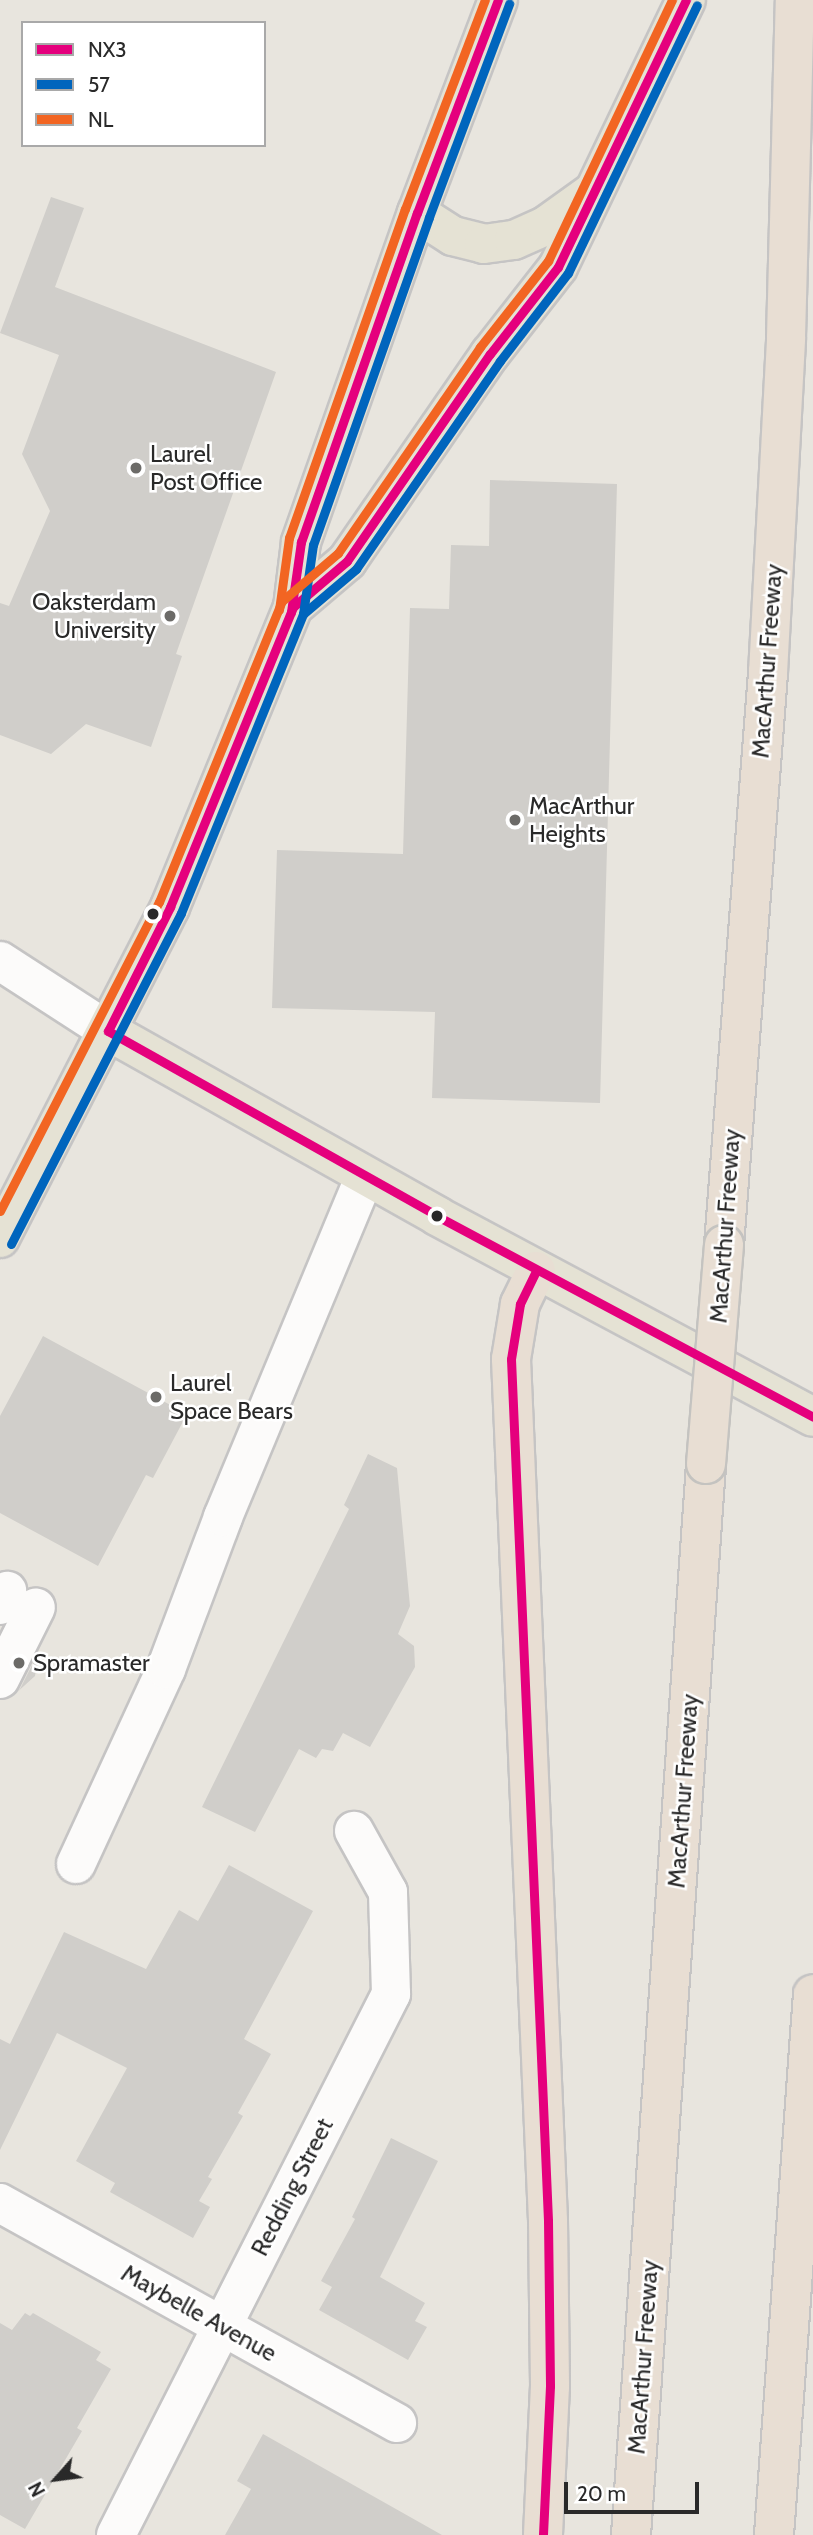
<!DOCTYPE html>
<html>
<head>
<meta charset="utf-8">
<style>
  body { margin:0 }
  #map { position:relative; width:813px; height:2535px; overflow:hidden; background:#e8e5de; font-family:Cabin,sans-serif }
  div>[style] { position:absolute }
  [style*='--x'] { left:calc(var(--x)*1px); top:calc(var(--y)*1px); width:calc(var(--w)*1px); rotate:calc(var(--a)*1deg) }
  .building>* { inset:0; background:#d0ceca }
  .roads { filter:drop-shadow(2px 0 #c5c4c4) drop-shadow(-2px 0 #c5c4c4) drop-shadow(0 2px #c5c4c4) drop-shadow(0 -2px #c5c4c4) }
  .minor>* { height:38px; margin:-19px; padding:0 19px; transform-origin:19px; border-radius:19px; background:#fcfbfa }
  .major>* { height:38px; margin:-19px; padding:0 19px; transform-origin:19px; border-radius:19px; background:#e5e2d4 }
  .highway>* { height:38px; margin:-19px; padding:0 19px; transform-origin:19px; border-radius:19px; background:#e8ded3 }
  .bridges { filter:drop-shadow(2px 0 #c4c3c0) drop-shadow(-2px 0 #c4c3c0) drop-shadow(0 2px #c4c3c0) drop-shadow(0 -2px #c4c3c0) }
  .highway-bridge>* { height:38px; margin:-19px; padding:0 19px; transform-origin:19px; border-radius:19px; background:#e8ded3 }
  .bus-1>* { height:9px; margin:-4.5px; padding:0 4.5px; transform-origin:4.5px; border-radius:4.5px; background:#e5007d }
  .bus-2>* { height:9px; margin:-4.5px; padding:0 4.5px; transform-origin:4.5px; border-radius:4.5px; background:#0065bd }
  .bus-3>* { height:9px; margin:-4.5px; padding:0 4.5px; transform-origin:4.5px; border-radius:4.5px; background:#f26522 }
  .dots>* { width:19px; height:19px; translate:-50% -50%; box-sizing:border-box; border:4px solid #fff; border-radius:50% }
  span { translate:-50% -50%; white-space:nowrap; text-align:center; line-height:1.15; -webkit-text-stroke:5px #fff; paint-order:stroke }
  .poi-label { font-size:24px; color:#292929 }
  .left { translate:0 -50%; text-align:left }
  .right { translate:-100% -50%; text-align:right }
  .street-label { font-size:24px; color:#292929 }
  .legend { position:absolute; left:21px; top:21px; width:245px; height:126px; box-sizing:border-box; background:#fff; border:2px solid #a9a9a9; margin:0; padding:9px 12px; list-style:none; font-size:21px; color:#292929 }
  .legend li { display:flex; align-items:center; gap:14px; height:35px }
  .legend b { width:35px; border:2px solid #a9a9a9 }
  .north { position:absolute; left:21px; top:2444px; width:70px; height:70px; -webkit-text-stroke:5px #fff; paint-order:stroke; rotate:242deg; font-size:19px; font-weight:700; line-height:28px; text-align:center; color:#292929 }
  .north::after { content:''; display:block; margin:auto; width:24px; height:32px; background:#292929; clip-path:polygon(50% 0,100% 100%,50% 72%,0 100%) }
  .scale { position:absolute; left:564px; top:2482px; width:135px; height:32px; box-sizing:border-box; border:4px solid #292929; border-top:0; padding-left:9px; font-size:21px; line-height:24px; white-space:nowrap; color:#292929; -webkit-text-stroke:5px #fff; paint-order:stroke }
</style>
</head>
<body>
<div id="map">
  <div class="building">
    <div style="clip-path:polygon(51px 197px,84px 208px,55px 287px,276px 372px,176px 654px,182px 656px,151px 747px,86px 724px,51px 754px,0 735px,0 603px,9px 606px,50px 511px,22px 454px,59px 355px,0 333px)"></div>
    <div style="clip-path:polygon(490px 480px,617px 484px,600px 1103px,432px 1098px,435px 1012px,272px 1008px,277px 850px,403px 854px,410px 608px,449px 609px,451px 545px,489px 546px)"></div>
    <div style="clip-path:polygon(43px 1336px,187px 1414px,153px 1478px,146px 1475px,98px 1566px,0 1513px,0 1416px)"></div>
    <div style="clip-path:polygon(368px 1454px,397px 1468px,410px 1606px,398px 1634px,414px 1646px,415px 1667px,370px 1747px,343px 1733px,333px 1751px,322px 1749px,316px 1758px,299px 1749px,255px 1832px,202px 1807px,349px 1509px,344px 1505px)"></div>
    <div style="clip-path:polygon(39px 1651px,35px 1676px,14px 1695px,20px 1689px)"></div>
    <div style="clip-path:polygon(229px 1865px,313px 1911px,244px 2039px,271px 2054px,238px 2113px,243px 2116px,208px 2177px,212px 2179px,199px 2201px,210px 2207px,193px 2238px,110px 2192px,115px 2183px,76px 2161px,127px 2068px,57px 2033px,0 2150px,0 2039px,10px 2044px,64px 1932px,146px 1969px,179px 1910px,198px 1921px)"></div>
    <div style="clip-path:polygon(391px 2138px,438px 2161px,380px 2277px,425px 2303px,415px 2321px,427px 2327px,408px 2360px,319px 2310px,332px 2287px,321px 2281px,355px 2219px,352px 2217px)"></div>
    <div style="clip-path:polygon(25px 2313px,30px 2316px,33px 2313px,101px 2352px,96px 2360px,111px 2369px,77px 2428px,82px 2431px,25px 2529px,0 2515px,0 2323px,12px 2330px)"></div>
    <div style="clip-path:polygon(263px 2434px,442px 2535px,225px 2535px,251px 2489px,237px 2481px)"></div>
  </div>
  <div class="roads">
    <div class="minor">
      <div style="--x:0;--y:961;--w:129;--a:32.9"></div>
      <div style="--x:0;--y:1605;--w:16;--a:-63"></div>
      <div style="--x:0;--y:1679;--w:80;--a:-63.4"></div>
      <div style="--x:76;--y:1864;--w:215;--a:-65.2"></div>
      <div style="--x:166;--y:1669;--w:162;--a:-69.4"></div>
      <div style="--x:223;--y:1517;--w:369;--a:-67.4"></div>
      <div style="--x:0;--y:2203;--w:454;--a:29"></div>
      <div style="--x:116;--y:2535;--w:607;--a:-63.05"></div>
      <div style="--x:391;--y:1994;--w:102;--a:-91.7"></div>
      <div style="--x:388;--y:1892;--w:70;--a:-119.1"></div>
    </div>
    <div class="major">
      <div style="--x:417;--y:213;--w:43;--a:32.6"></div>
      <div style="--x:453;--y:236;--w:32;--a:14"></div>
      <div style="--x:484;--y:244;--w:30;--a:-8"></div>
      <div style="--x:514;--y:240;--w:36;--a:-24"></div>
      <div style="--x:547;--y:225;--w:57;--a:-35.7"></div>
      <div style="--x:293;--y:607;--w:71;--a:-40.4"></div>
      <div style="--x:347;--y:561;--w:252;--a:-55.4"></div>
      <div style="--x:490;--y:354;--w:110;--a:-52"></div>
      <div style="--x:558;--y:267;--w:296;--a:-64.4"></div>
      <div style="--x:108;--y:1031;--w:377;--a:29.3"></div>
      <div style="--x:437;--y:1216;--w:426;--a:28.1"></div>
      <div style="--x:0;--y:1238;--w:372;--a:-62.8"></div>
      <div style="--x:170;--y:907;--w:324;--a:-67.7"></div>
      <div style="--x:293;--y:607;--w:65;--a:-83"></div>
      <div style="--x:301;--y:542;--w:349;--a:-70.6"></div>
      <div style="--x:417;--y:213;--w:228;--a:-69.2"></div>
    </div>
    <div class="highway">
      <div style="--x:724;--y:1245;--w:574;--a:-85.6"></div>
      <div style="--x:768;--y:673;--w:336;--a:-86.9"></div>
      <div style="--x:786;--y:337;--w:337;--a:-88.5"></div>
      <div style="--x:536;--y:1271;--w:37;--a:116"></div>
      <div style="--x:520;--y:1304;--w:56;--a:99.3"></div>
      <div style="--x:511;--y:1359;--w:863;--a:87.54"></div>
      <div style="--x:548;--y:2221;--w:165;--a:89.3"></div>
      <div style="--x:550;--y:2386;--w:149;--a:92.7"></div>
      <div style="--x:631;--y:2535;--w:1074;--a:-85.99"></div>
      <div style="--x:774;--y:2535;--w:542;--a:-85.88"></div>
    </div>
  </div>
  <div class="bridges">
    <div class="highway-bridge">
      <div style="--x:706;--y:1464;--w:220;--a:-85.3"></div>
    </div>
  </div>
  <div class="bus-1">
    <div style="--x:291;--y:612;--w:71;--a:-81.9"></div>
    <div style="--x:301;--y:542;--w:349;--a:-70.6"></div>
    <div style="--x:417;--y:213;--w:228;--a:-69.2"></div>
    <div style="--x:108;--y:1031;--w:139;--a:-63.4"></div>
    <div style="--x:170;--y:907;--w:324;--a:-67.7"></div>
    <div style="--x:293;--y:607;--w:71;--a:-40.4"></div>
    <div style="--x:347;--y:561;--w:252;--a:-55.4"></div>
    <div style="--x:490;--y:354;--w:110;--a:-52"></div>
    <div style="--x:558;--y:267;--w:296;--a:-64.4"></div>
    <div style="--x:108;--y:1031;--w:377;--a:29.3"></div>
    <div style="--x:437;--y:1216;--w:426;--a:28.1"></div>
    <div style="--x:536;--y:1271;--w:37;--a:116"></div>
    <div style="--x:520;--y:1304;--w:56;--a:99.3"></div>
    <div style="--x:511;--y:1359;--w:863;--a:87.54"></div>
    <div style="--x:548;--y:2221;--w:165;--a:89.3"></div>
    <div style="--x:550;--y:2386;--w:149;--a:92.7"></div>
  </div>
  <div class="bus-2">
    <div style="--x:303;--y:614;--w:70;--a:-81.8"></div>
    <div style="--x:313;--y:545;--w:348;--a:-70.5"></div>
    <div style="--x:429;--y:217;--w:228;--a:-69.4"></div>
    <div style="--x:11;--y:1244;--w:372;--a:-62.8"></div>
    <div style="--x:181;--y:913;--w:323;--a:-67.8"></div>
    <div style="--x:303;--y:614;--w:70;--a:-40.3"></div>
    <div style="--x:356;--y:569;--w:253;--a:-55.3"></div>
    <div style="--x:500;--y:361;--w:111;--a:-52.3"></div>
    <div style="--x:568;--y:273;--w:297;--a:-64.3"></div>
  </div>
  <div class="bus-3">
    <div style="--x:279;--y:610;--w:73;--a:-82.1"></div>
    <div style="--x:289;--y:538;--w:349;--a:-70.6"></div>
    <div style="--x:405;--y:209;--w:224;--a:-69.1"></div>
    <div style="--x:0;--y:1211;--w:348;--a:-62.8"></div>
    <div style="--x:159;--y:902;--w:325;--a:-67.8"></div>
    <div style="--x:282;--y:601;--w:74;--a:-40.6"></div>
    <div style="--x:338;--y:553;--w:250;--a:-55.4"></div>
    <div style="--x:480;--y:347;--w:110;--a:-51.7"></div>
    <div style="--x:548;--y:261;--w:289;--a:-64.6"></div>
  </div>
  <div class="dots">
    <div style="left:136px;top:468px;background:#6c6b68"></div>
    <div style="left:170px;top:616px;background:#6c6b68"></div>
    <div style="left:515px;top:820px;background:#6c6b68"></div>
    <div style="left:153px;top:914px;background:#292929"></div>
    <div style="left:437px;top:1216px;background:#292929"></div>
    <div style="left:156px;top:1397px;background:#6c6b68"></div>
    <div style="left:19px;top:1663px;background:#6c6b68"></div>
  </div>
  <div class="poi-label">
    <span class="left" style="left:150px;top:468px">Laurel<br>Post Office</span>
    <span class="right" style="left:156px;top:616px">Oaksterdam<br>University</span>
    <span class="left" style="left:529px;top:820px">MacArthur<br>Heights</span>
    <span class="left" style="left:170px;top:1397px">Laurel<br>Space Bears</span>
    <span class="left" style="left:33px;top:1663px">Spramaster</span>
  </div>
  <div class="street-label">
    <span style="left:767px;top:661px;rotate:-86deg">MacArthur Freeway</span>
    <span style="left:725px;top:1226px;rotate:-86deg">MacArthur Freeway</span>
    <span style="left:683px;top:1791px;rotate:-86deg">MacArthur Freeway</span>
    <span style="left:292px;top:2187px;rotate:-63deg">Redding Street</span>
    <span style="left:199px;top:2313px;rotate:29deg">Maybelle Avenue</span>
    <span style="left:643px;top:2357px;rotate:-86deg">MacArthur Freeway</span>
  </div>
  <ul class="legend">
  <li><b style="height:9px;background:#e5007d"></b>NX3</li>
  <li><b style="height:9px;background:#0065bd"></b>57</li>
  <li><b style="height:9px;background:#f26522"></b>NL</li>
  </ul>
  <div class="north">N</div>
  <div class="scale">20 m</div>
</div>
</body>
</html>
